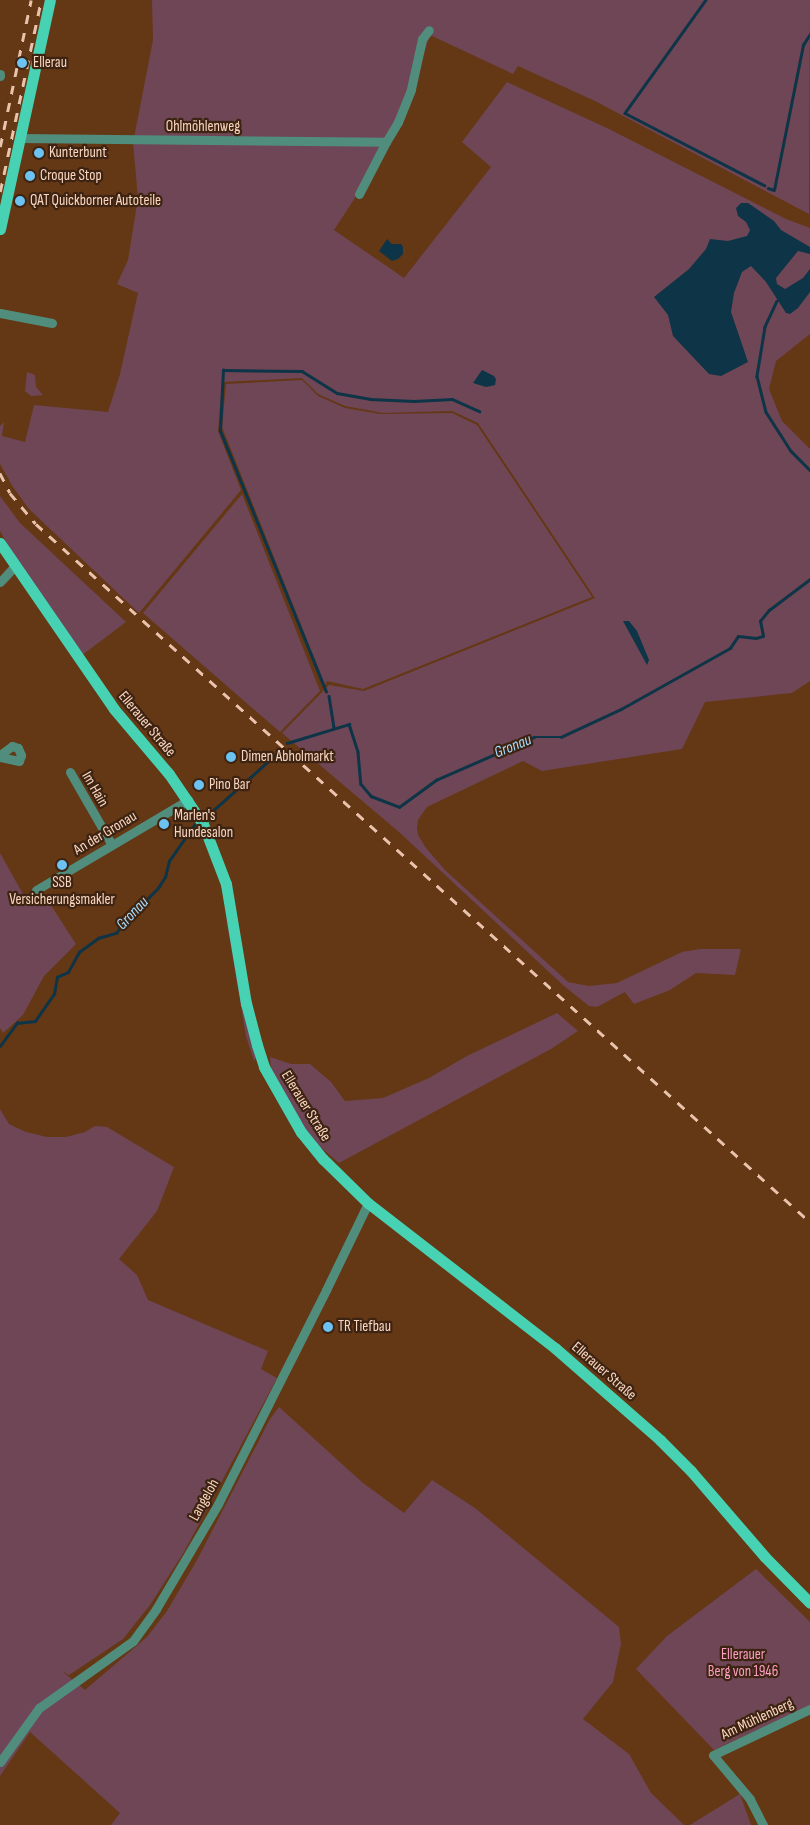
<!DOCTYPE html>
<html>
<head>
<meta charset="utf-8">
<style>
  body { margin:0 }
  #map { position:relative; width:810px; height:1825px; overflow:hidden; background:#643715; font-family:"Sofia Sans Condensed",sans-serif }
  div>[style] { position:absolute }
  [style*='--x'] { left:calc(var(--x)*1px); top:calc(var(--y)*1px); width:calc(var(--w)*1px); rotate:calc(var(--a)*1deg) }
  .green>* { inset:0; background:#6f4656 }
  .water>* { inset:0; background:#0e3447 }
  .stream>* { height:2.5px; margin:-1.25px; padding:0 1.25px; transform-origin:1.25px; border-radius:1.25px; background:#0e3447 }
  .minor>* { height:9px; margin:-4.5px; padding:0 4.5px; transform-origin:4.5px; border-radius:4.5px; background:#518d7c }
  .major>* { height:11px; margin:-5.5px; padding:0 5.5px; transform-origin:5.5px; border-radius:5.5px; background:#47d3b3 }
  .rail>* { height:2.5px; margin-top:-1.25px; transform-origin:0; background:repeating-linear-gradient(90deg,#e9c3ac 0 9px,transparent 0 18px) }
  .dots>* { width:14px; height:14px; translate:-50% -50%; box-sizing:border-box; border:2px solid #3d2311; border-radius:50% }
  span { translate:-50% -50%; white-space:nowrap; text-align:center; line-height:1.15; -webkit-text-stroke:4.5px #3d2311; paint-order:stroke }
  .poi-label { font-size:15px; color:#fad6c0 }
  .left { translate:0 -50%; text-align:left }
  .street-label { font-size:15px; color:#fad6c0 }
  .park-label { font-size:15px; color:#fe9fc6 }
  .water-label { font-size:16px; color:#a7deff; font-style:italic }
</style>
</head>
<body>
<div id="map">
  <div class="green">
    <div style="clip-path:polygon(152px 0,810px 0,809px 214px,595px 101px,518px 66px,513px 74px,430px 35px,400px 129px,334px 230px,404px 278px,491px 167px,462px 142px,507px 82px,607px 128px,786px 219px,810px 228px,810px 334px,776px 361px,769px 389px,782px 421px,810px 449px,810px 681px,792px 693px,705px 702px,682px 749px,542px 771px,523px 761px,427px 807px,418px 820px,417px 827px,418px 835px,426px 848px,445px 870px,568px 982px,589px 986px,617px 983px,682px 952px,700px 949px,741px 949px,735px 975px,696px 973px,670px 990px,634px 1004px,625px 992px,597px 1007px,589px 1006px,564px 986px,399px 832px,282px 733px,329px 685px,364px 691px,595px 598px,478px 423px,452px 411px,383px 413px,345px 406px,318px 394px,302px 378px,222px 382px,218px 431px,241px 490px,139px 613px,29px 509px,13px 487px,0 464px,0 426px,4px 422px,2px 436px,25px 442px,34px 405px,108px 412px,120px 374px,138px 293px,117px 284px,128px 260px,138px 198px,133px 143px,153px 40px)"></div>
    <div style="clip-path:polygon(27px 372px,35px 375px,36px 387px,43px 395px,31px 396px,25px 391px)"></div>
    <div style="clip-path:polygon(302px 380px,318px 396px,345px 408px,380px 414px,452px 413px,477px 425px,592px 597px,363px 689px,327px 681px,325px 685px,222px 427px,226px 384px)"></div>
    <div style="clip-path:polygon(242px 494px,320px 691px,280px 732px,143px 613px)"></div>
    <div style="clip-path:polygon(0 496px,20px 523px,126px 622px,81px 656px,21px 568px,0 531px)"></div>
    <div style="clip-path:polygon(0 853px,27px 901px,43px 893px,76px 944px,44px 976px,23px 1015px,3px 1033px,0 1028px)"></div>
    <div style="clip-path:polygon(225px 912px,257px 1057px,254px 1061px,246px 1036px)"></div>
    <div style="clip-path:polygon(557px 1013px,578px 1031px,551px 1049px,339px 1163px,319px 1146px,307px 1132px,271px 1069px,270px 1057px,291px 1064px,310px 1064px,331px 1082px,345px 1101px,383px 1098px,429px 1078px,467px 1056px)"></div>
    <div style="clip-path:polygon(0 1109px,9px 1124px,26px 1132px,47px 1137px,66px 1137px,85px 1132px,95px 1126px,107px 1127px,174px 1167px,157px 1211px,119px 1259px,137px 1275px,148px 1300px,268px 1351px,261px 1369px,277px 1378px,184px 1552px,150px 1605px,123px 1639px,69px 1675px,62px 1671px,85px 1690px,147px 1637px,167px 1611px,197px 1560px,270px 1419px,279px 1407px,363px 1483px,404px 1513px,432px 1480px,475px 1508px,619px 1627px,621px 1644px,613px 1682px,583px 1719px,629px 1754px,651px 1793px,684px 1825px,111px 1825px,120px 1813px,30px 1732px,0 1776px)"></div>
    <div style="clip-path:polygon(756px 1569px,810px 1622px,810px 1705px,714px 1750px,636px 1669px,667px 1636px)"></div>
    <div style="clip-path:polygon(740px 1794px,751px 1825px,690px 1825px)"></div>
  </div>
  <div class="water">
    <div style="clip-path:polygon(741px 203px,748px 203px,774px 221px,781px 230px,810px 247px,810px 254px,798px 251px,776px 278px,777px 284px,785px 289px,803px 278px,810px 269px,810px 292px,798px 308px,790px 314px,786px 313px,766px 282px,751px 266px,742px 272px,734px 293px,731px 312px,748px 362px,721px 376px,709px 374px,673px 336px,668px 315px,654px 297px,689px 269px,706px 249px,710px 239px,728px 241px,747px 236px,750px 230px,746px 222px,738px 216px,736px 208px)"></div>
    <div style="clip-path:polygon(387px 239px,392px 244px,401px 244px,403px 247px,403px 254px,398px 259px,392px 261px,379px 251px)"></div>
    <div style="clip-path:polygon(482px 370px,494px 376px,496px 379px,495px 385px,486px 387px,473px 383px)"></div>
    <div style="clip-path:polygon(623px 621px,629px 621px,637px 631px,649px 660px,647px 665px)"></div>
  </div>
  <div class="stream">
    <div style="--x:706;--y:0;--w:139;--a:125.6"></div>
    <div style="--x:625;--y:113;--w:157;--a:27.4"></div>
    <div style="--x:768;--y:188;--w:6;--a:18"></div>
    <div style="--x:774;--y:190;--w:148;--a:-78.7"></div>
    <div style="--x:803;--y:45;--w:13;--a:-58"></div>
    <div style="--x:777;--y:301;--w:29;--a:115"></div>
    <div style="--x:765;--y:327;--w:50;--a:99.3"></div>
    <div style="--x:757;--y:376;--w:37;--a:76"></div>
    <div style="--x:766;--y:412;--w:46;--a:57.3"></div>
    <div style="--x:791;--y:451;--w:27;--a:45"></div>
    <div style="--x:326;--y:692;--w:282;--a:-112.1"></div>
    <div style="--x:220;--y:431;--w:61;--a:-87.2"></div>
    <div style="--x:223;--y:370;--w:79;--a:0.7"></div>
    <div style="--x:302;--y:371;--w:41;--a:32.2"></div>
    <div style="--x:337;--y:393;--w:34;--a:10"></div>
    <div style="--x:370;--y:399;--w:44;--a:2.6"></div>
    <div style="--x:414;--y:401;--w:38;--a:-3"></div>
    <div style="--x:452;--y:399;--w:30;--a:24"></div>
    <div style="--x:329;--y:696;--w:31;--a:81"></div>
    <div style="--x:287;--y:743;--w:65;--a:-17"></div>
    <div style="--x:349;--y:724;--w:29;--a:72"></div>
    <div style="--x:358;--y:752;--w:32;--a:85"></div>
    <div style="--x:361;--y:784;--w:16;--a:50"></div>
    <div style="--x:371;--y:796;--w:30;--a:21"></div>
    <div style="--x:399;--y:807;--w:46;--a:-36.1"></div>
    <div style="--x:436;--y:780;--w:107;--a:-23.7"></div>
    <div style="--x:534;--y:737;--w:27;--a:0"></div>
    <div style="--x:561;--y:737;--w:66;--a:-25"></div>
    <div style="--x:621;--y:709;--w:125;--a:-29.2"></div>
    <div style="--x:730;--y:648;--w:14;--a:-56"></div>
    <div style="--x:738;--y:636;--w:18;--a:6"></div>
    <div style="--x:756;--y:638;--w:7;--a:-16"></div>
    <div style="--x:763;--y:636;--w:15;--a:-101"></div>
    <div style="--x:760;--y:621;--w:14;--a:-51"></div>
    <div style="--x:769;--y:610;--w:51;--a:-37.1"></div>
    <div style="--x:208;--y:815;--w:89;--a:-41.8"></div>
    <div style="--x:0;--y:1046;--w:29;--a:-54"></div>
    <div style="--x:17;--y:1023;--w:18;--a:-6"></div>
    <div style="--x:35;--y:1021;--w:33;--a:-55"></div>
    <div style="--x:54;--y:994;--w:17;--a:-80"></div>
    <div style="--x:57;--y:977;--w:12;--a:-24"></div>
    <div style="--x:68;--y:972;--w:23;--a:-61"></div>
    <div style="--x:79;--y:952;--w:24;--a:-36"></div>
    <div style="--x:98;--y:938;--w:19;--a:-16"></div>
    <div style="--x:116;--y:933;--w:18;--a:-52"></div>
    <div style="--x:127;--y:919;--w:44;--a:-45"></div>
    <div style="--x:158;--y:888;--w:13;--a:-58"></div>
    <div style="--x:165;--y:877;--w:16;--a:-76"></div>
    <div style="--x:169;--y:861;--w:44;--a:-55.2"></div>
  </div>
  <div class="minor">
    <div style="--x:0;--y:76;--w:2;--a:-90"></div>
    <div style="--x:20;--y:138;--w:366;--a:0.6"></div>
    <div style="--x:386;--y:142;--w:23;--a:-59"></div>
    <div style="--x:398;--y:122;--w:35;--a:-68"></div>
    <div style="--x:411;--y:89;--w:51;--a:-77.6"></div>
    <div style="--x:422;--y:39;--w:11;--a:-52"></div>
    <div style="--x:359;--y:194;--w:59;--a:-62.6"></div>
    <div style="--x:0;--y:313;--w:53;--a:10.9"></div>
    <div style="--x:0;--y:582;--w:22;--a:-47"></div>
    <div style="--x:0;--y:755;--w:15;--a:-37"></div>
    <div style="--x:12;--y:746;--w:6;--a:18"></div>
    <div style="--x:18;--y:748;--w:8;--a:67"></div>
    <div style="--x:21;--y:755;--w:6;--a:108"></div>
    <div style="--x:19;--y:761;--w:19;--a:-168"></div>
    <div style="--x:70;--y:772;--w:84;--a:60.1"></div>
    <div style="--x:36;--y:890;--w:177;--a:-30.6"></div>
    <div style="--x:0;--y:1762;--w:67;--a:-54.2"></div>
    <div style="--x:39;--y:1708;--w:115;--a:-35.5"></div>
    <div style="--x:133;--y:1641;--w:39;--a:-54"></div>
    <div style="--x:156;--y:1609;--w:122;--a:-59.4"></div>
    <div style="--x:218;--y:1504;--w:240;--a:-63.2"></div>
    <div style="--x:326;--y:1290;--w:97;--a:-64.2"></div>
    <div style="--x:763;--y:1825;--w:29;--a:-117"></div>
    <div style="--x:750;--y:1799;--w:57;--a:-130.1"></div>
    <div style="--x:713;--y:1755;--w:107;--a:-25.4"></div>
  </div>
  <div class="major">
    <div style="--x:0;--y:229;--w:234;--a:-77.7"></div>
    <div style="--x:0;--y:543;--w:201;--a:55.5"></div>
    <div style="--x:114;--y:709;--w:85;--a:49.8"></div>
    <div style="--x:169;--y:774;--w:60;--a:55.8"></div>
    <div style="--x:203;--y:824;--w:64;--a:69"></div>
    <div style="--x:226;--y:884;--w:121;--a:80.5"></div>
    <div style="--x:246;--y:1003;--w:43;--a:75.3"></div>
    <div style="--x:257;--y:1045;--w:23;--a:72"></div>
    <div style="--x:264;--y:1067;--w:75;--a:60.4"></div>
    <div style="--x:301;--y:1132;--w:35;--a:51"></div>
    <div style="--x:323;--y:1159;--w:63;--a:44.4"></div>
    <div style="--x:368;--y:1203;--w:237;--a:37.8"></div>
    <div style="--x:555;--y:1348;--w:140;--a:41.2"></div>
    <div style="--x:660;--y:1440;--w:44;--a:45"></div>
    <div style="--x:691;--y:1471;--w:113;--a:49.3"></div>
    <div style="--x:765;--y:1557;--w:64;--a:45.6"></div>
  </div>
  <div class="rail">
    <div style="--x:0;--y:147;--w:150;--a:-78.1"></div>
    <div style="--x:0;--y:192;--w:196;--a:-77.9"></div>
    <div style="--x:0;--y:473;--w:22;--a:63"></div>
    <div style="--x:10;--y:493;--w:40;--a:50"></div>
    <div style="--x:36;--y:524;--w:1042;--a:42.04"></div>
  </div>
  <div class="dots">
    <div style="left:22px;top:63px;background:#6cc3f2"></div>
    <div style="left:39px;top:153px;background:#6cc3f2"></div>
    <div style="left:30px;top:176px;background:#6cc3f2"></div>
    <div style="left:20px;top:201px;background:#6cc3f2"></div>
    <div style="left:231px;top:757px;background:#6cc3f2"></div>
    <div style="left:199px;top:785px;background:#6cc3f2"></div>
    <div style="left:164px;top:824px;background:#6cc3f2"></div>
    <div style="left:62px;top:865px;background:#6cc3f2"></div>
    <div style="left:328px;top:1327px;background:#6cc3f2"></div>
  </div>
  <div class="poi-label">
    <span class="left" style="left:33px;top:63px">Ellerau</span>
    <span class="left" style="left:49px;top:153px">Kunterbunt</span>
    <span class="left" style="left:40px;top:176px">Croque Stop</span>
    <span class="left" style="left:30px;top:201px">QAT Quickborner Autoteile</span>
    <span class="left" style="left:241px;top:757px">Dimen Abholmarkt</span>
    <span class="left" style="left:209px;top:785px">Pino Bar</span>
    <span class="left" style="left:174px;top:824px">Marlen's<br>Hundesalon</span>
    <span style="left:62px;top:891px">SSB<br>Versicherungsmakler</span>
    <span class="left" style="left:338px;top:1327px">TR Tiefbau</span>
  </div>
  <div class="street-label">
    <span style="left:203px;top:127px">Ohlmöhlenweg</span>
    <span style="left:147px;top:724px;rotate:50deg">Ellerauer Straße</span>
    <span style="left:95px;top:789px;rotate:60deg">Im Hain</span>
    <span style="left:105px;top:833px;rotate:-31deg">An der Gronau</span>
    <span style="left:306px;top:1106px;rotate:58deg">Ellerauer Straße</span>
    <span style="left:604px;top:1371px;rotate:41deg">Ellerauer Straße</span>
    <span style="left:204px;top:1500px;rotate:-61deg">Langeloh</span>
    <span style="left:757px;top:1719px;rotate:-25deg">Am Mühlenberg</span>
  </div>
  <div class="park-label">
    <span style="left:743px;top:1663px">Ellerauer<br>Berg von 1946</span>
  </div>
  <div class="water-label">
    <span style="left:513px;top:747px;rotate:-22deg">Gronau</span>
    <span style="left:133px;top:914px;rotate:-46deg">Gronau</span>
  </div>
</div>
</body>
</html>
